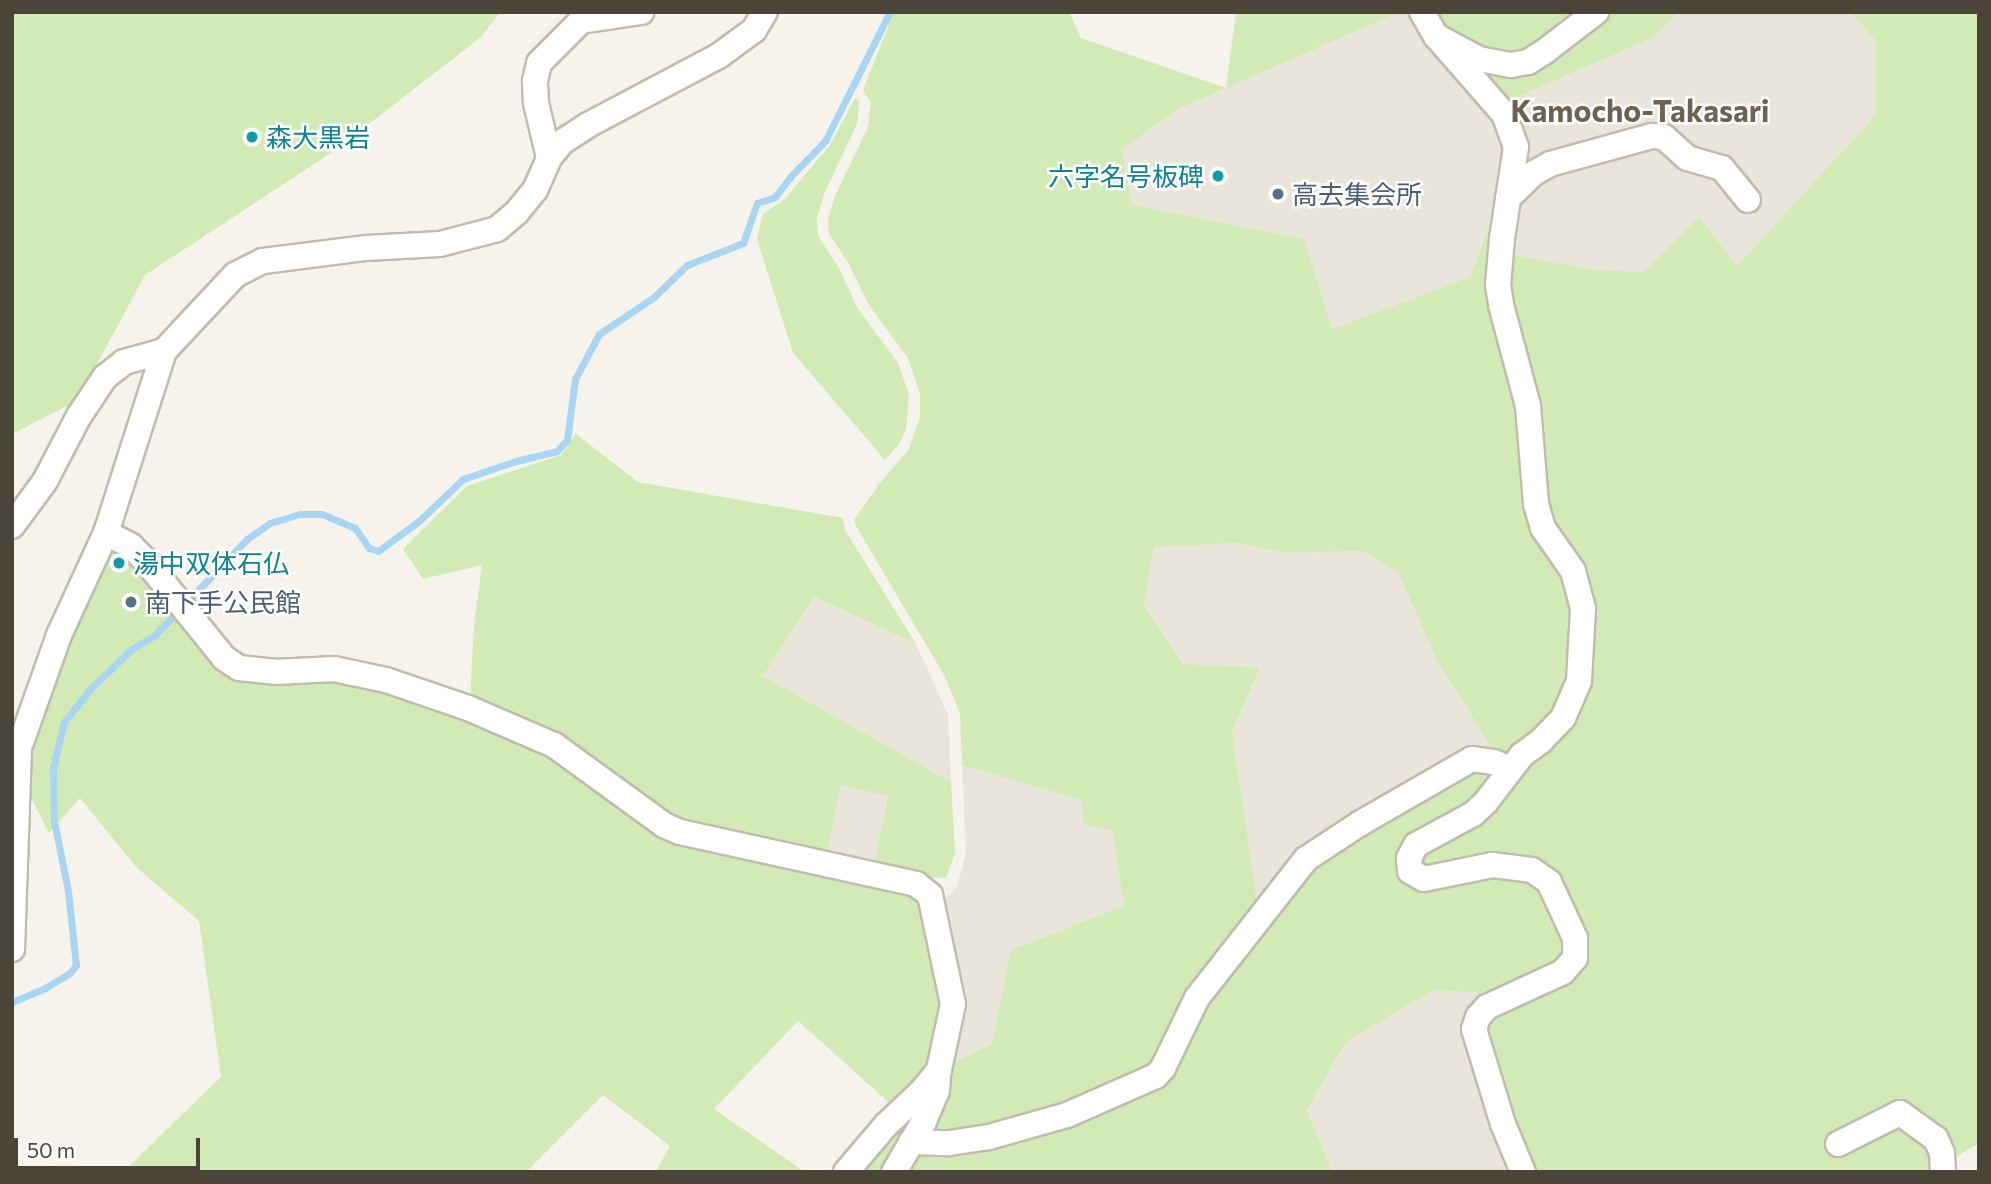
<!DOCTYPE html>
<html>
<head>
<meta charset="utf-8">
<style>
  body { margin:0 }
  #map { position:relative; width:1991px; height:1184px; overflow:hidden; background:#f6f3ec; font-family:Commissioner,"Noto Sans JP",sans-serif }
  div>[style] { position:absolute }
  [style*='--x'] { left:calc(var(--x)*1px); top:calc(var(--y)*1px); width:calc(var(--w)*1px); rotate:calc(var(--a)*1deg) }
  .residential>* { inset:0; background:#eae5da; transform-origin:0 0 }
  .green>* { inset:0; background:#d2eab5 }
  .stream>* { height:7px; margin:-3.5px; padding:0 3.5px; transform-origin:3.5px; border-radius:3.5px; background:#a9d4f2 }
  .roads { filter:drop-shadow(2px 0 #c2bbae) drop-shadow(-2px 0 #c2bbae) drop-shadow(0 2px #c2bbae) drop-shadow(0 -2px #c2bbae) }
  .minor>* { height:24px; margin:-12px; padding:0 12px; transform-origin:12px; border-radius:12px; background:#fff }
  .dots>* { width:19px; height:19px; translate:-50% -50%; box-sizing:border-box; border:4px solid #fff; border-radius:50% }
  span { translate:-50% -50%; white-space:nowrap; text-align:center; line-height:1.15; -webkit-text-stroke:5px #fff; paint-order:stroke }
  .culture-label { font-size:26px; color:#0d838f }
  .left { translate:0 -50%; text-align:left }
  .right { translate:-100% -50%; text-align:right }
  .service-label { font-size:26px; color:#4e5e75 }
  .quarter-label { font-size:30px; color:#6e6250; font-weight:700 }
  .frame { position:absolute; inset:0; border:14px solid #4b4439; pointer-events:none }
  .scale { position:absolute; left:14px; top:1138px; width:186px; height:32px; box-sizing:border-box; border:4px solid #4b4439; border-top:0; padding-left:9px; font-size:21px; line-height:24px; white-space:nowrap; color:#4b4439; -webkit-text-stroke:5px #fff; paint-order:stroke }
</style>
</head>
<body>
<div id="map">
  <div class="residential">
    <div style="clip-path:polygon(1400px 12px,1407px 12px,1425px 45px,1463px 78px,1497px 117px,1508px 147px,1501px 196px,1470px 277px,1332px 329px,1304px 239px,1132px 205px,1122px 150px,1174px 111px)"></div>
    <div style="clip-path:polygon(1678px 12px,1850px 12px,1876px 41px,1876px 115px,1737px 267px,1699px 217px,1644px 272px,1595px 270px,1508px 254px,1506px 102px,1654px 37px)"></div>
    <div style="clip-path:polygon(1237px 543px,1286px 553px,1362px 551px,1398px 572px,1437px 661px,1496px 754px,1258px 909px,1232px 732px,1260px 669px,1183px 664px,1144px 605px,1154px 546px)"></div>
    <div style="clip-path:polygon(813px 597px,916px 644px,948px 715px,951px 782px,763px 676px)"></div>
    <div style="clip-path:polygon(962px 765px,1081px 800px,1112px 830px,1124px 907px,1011px 950px,992px 1044px,948px 1065px,942px 901px,956px 889px,966px 854px)"></div>
    <div style="left:841px;top:785px;width:48px;height:75px;rotate:12deg"></div>
    <div style="clip-path:polygon(1433px 990px,1492px 994px,1513px 1172px,1332px 1172px,1307px 1110px,1345px 1043px)"></div>
  </div>
  <div class="green">
    <div style="clip-path:polygon(12px 12px,500px 12px,481px 37px,334px 151px,145px 275px,77px 401px,12px 434px)"></div>
    <div style="clip-path:polygon(894px 12px,1069px 12px,1081px 38px,1226px 88px,1236px 12px,1400px 12px,1174px 111px,1122px 150px,1132px 205px,1304px 239px,1332px 329px,1470px 277px,1501px 196px,1493px 306px,1571px 585px,1573px 667px,1557px 714px,1511px 750px,1496px 754px,1437px 661px,1398px 572px,1362px 551px,1286px 553px,1237px 543px,1154px 547px,1144px 605px,1183px 664px,1260px 668px,1232px 732px,1258px 909px,1157px 1064px,1107px 1091px,987px 1129px,933px 1136px,928px 1128px,948px 1065px,992px 1044px,1011px 950px,1124px 906px,1112px 830px,1084px 825px,1081px 800px,962px 765px,960px 713px,944px 675px,856px 526px,854px 520px,879px 484px,909px 449px,920px 417px,920px 394px,908px 358px,868px 304px,848px 262px,829px 234px,828px 220px,834px 198px,868px 127px,871px 103px,863px 90px)"></div>
    <div style="clip-path:polygon(1437px 12px,1582px 12px,1539px 44px,1510px 56px,1474px 46px,1446px 26px)"></div>
    <div style="clip-path:polygon(1609px 12px,1678px 12px,1654px 37px,1506px 102px,1474px 70px,1586px 34px)"></div>
    <div style="clip-path:polygon(1850px 12px,1979px 12px,1979px 1143px,1931px 1172px,1532px 1172px,1510px 1122px,1484px 1021px,1568px 978px,1555px 878px,1424px 871px,1416px 859px,1477px 821px,1588px 669px,1550px 524px,1508px 303px,1508px 254px,1595px 270px,1644px 272px,1699px 217px,1737px 266px,1876px 115px,1876px 41px)"></div>
    <div style="clip-path:polygon(855px 98px,859px 102px,857px 124px,824px 194px,817px 219px,818px 236px,839px 268px,858px 309px,898px 363px,909px 395px,906px 429px,900px 443px,885px 460px,793px 353px,757px 239px,763px 214px,785px 199px,830px 145px)"></div>
    <div style="clip-path:polygon(576px 434px,638px 482px,843px 518px,845px 530px,916px 644px,814px 597px,763px 676px,951px 782px,955px 853px,946px 878px,919px 877px,873px 867px,888px 796px,841px 785px,826px 858px,682px 825px,470px 701px,474px 625px,482px 565px,423px 579px,403px 549px,467px 486px,561px 455px)"></div>
    <div style="clip-path:polygon(123px 551px,218px 664px,383px 687px,550px 751px,660px 831px,913px 891px,923px 899px,943px 986px,932px 1067px,894px 1107px,798px 1021px,714px 1109px,805px 1172px,656px 1172px,670px 1146px,603px 1095px,526px 1172px,123px 1172px,221px 1077px,199px 921px,136px 867px,80px 798px,49px 833px,28px 792px,30px 750px,70px 639px,104px 564px,112px 553px)"></div>
    <div style="clip-path:polygon(1474px 769px,1491px 770px,1494px 780px,1399px 867px,1501px 874px,1529px 879px,1541px 888px,1568px 947px,1558px 964px,1492px 994px,1433px 990px,1345px 1043px,1307px 1110px,1332px 1172px,902px 1172px,911px 1158px,1161px 1084px,1194px 1021px,1312px 866px)"></div>
    <div style="clip-path:polygon(926px 1098px,885px 1172px,856px 1172px)"></div>
  </div>
  <div class="stream">
    <div style="--x:12;--y:1002;--w:36;--a:-23"></div>
    <div style="--x:45;--y:988;--w:29;--a:-31"></div>
    <div style="--x:70;--y:973;--w:10;--a:-53"></div>
    <div style="--x:76;--y:965;--w:74;--a:-96.2"></div>
    <div style="--x:68;--y:891;--w:71;--a:-101.3"></div>
    <div style="--x:54;--y:821;--w:53;--a:-91.1"></div>
    <div style="--x:53;--y:768;--w:47;--a:-76.6"></div>
    <div style="--x:64;--y:722;--w:45;--a:-51.3"></div>
    <div style="--x:92;--y:687;--w:55;--a:-43.5"></div>
    <div style="--x:132;--y:649;--w:27;--a:-31"></div>
    <div style="--x:155;--y:635;--w:133;--a:-46.2"></div>
    <div style="--x:247;--y:539;--w:28;--a:-35"></div>
    <div style="--x:270;--y:523;--w:30;--a:-17"></div>
    <div style="--x:299;--y:514;--w:23;--a:0"></div>
    <div style="--x:322;--y:514;--w:36;--a:23"></div>
    <div style="--x:355;--y:528;--w:24;--a:55"></div>
    <div style="--x:369;--y:548;--w:9;--a:18"></div>
    <div style="--x:378;--y:551;--w:51;--a:-36.2"></div>
    <div style="--x:419;--y:521;--w:61;--a:-43.7"></div>
    <div style="--x:463;--y:479;--w:56;--a:-18.8"></div>
    <div style="--x:516;--y:461;--w:42;--a:-13.7"></div>
    <div style="--x:557;--y:451;--w:15;--a:-48"></div>
    <div style="--x:567;--y:440;--w:62;--a:-82.5"></div>
    <div style="--x:575;--y:379;--w:51;--a:-61.9"></div>
    <div style="--x:599;--y:334;--w:66;--a:-33.9"></div>
    <div style="--x:654;--y:297;--w:46;--a:-44.1"></div>
    <div style="--x:687;--y:265;--w:60;--a:-21.4"></div>
    <div style="--x:743;--y:243;--w:42;--a:-70.7"></div>
    <div style="--x:757;--y:203;--w:19;--a:-18"></div>
    <div style="--x:775;--y:197;--w:25;--a:-53"></div>
    <div style="--x:790;--y:177;--w:50;--a:-45.8"></div>
    <div style="--x:825;--y:141;--w:144;--a:-63.3"></div>
  </div>
  <div class="roads">
    <div class="minor">
      <div style="--x:1422;--y:12;--w:28;--a:60"></div>
      <div style="--x:1436;--y:36;--w:49;--a:28.1"></div>
      <div style="--x:1479;--y:59;--w:33;--a:11"></div>
      <div style="--x:1511;--y:65;--w:17;--a:-10"></div>
      <div style="--x:1528;--y:62;--w:19;--a:-32"></div>
      <div style="--x:1544;--y:52;--w:66;--a:-37.6"></div>
      <div style="--x:1436;--y:36;--w:103;--a:48.9"></div>
      <div style="--x:1504;--y:114;--w:35;--a:70"></div>
      <div style="--x:1516;--y:147;--w:93;--a:98.7"></div>
      <div style="--x:1502;--y:239;--w:46;--a:95"></div>
      <div style="--x:1498;--y:285;--w:20;--a:81"></div>
      <div style="--x:1501;--y:305;--w:105;--a:75"></div>
      <div style="--x:1528;--y:406;--w:98;--a:85.3"></div>
      <div style="--x:1536;--y:504;--w:25;--a:74"></div>
      <div style="--x:1543;--y:528;--w:52;--a:55.1"></div>
      <div style="--x:1573;--y:571;--w:39;--a:75"></div>
      <div style="--x:1583;--y:609;--w:72;--a:93.2"></div>
      <div style="--x:1579;--y:681;--w:40;--a:113.4"></div>
      <div style="--x:1563;--y:718;--w:32;--a:134"></div>
      <div style="--x:1541;--y:741;--w:24;--a:144"></div>
      <div style="--x:1522;--y:755;--w:59;--a:127.5"></div>
      <div style="--x:1486;--y:802;--w:18;--a:137"></div>
      <div style="--x:1473;--y:814;--w:65;--a:151.5"></div>
      <div style="--x:1416;--y:845;--w:15;--a:118"></div>
      <div style="--x:1409;--y:858;--w:13;--a:86"></div>
      <div style="--x:1410;--y:871;--w:16;--a:30"></div>
      <div style="--x:1424;--y:879;--w:69;--a:-11.6"></div>
      <div style="--x:1492;--y:865;--w:40;--a:7.1"></div>
      <div style="--x:1532;--y:870;--w:21;--a:35"></div>
      <div style="--x:1549;--y:882;--w:62;--a:65.1"></div>
      <div style="--x:1575;--y:938;--w:20;--a:90"></div>
      <div style="--x:1575;--y:958;--w:18;--a:131"></div>
      <div style="--x:1563;--y:972;--w:84;--a:155.3"></div>
      <div style="--x:1487;--y:1007;--w:13;--a:132"></div>
      <div style="--x:1478;--y:1017;--w:13;--a:108"></div>
      <div style="--x:1474;--y:1029;--w:99;--a:73"></div>
      <div style="--x:1503;--y:1124;--w:52;--a:67.4"></div>
      <div style="--x:549;--y:158;--w:57;--a:-103.3"></div>
      <div style="--x:536;--y:103;--w:22;--a:-93"></div>
      <div style="--x:535;--y:81;--w:18;--a:-77"></div>
      <div style="--x:539;--y:63;--w:59;--a:-45"></div>
      <div style="--x:581;--y:21;--w:61;--a:-8.5"></div>
      <div style="--x:1508;--y:198;--w:36;--a:-44"></div>
      <div style="--x:1534;--y:173;--w:18;--a:-29"></div>
      <div style="--x:1550;--y:164;--w:106;--a:-15.4"></div>
      <div style="--x:1652;--y:136;--w:12;--a:5"></div>
      <div style="--x:1664;--y:137;--w:31;--a:42"></div>
      <div style="--x:1687;--y:158;--w:36;--a:16"></div>
      <div style="--x:1722;--y:168;--w:41;--a:50.9"></div>
      <div style="--x:12;--y:526;--w:56;--a:-53.7"></div>
      <div style="--x:45;--y:481;--w:73;--a:-62.4"></div>
      <div style="--x:79;--y:416;--w:47;--a:-56.3"></div>
      <div style="--x:105;--y:377;--w:24;--a:-38"></div>
      <div style="--x:124;--y:362;--w:41;--a:-15.4"></div>
      <div style="--x:106;--y:533;--w:28;--a:27"></div>
      <div style="--x:131;--y:546;--w:20;--a:45"></div>
      <div style="--x:145;--y:560;--w:126;--a:51.1"></div>
      <div style="--x:224;--y:658;--w:18;--a:34"></div>
      <div style="--x:239;--y:668;--w:36;--a:6"></div>
      <div style="--x:275;--y:672;--w:59;--a:-2.9"></div>
      <div style="--x:334;--y:669;--w:53;--a:11.9"></div>
      <div style="--x:386;--y:680;--w:87;--a:18.9"></div>
      <div style="--x:468;--y:708;--w:94;--a:23.3"></div>
      <div style="--x:554;--y:745;--w:136;--a:36"></div>
      <div style="--x:664;--y:825;--w:17;--a:24"></div>
      <div style="--x:680;--y:832;--w:242;--a:12.4"></div>
      <div style="--x:916;--y:884;--w:18;--a:38"></div>
      <div style="--x:930;--y:895;--w:111;--a:78.1"></div>
      <div style="--x:953;--y:1004;--w:67;--a:102"></div>
      <div style="--x:939;--y:1070;--w:28;--a:129"></div>
      <div style="--x:921;--y:1092;--w:48;--a:136.7"></div>
      <div style="--x:886;--y:1125;--w:62;--a:130.4"></div>
      <div style="--x:12;--y:949;--w:201;--a:-88"></div>
      <div style="--x:19;--y:748;--w:120;--a:-70.5"></div>
      <div style="--x:59;--y:635;--w:112;--a:-65.3"></div>
      <div style="--x:106;--y:533;--w:191;--a:-72.3"></div>
      <div style="--x:164;--y:351;--w:104;--a:-46.9"></div>
      <div style="--x:235;--y:275;--w:31;--a:-27"></div>
      <div style="--x:263;--y:261;--w:104;--a:-7.2"></div>
      <div style="--x:366;--y:248;--w:74;--a:-3.1"></div>
      <div style="--x:440;--y:244;--w:59;--a:-14.7"></div>
      <div style="--x:497;--y:229;--w:26;--a:-40"></div>
      <div style="--x:517;--y:212;--w:28;--a:-51"></div>
      <div style="--x:535;--y:190;--w:35;--a:-66"></div>
      <div style="--x:549;--y:158;--w:21;--a:-51"></div>
      <div style="--x:562;--y:142;--w:31;--a:-33"></div>
      <div style="--x:588;--y:125;--w:149;--a:-27.9"></div>
      <div style="--x:720;--y:55;--w:42;--a:-36.3"></div>
      <div style="--x:754;--y:30;--w:21;--a:-59"></div>
      <div style="--x:911;--y:1142;--w:38;--a:2"></div>
      <div style="--x:949;--y:1143;--w:40;--a:-8.5"></div>
      <div style="--x:989;--y:1137;--w:81;--a:-15.8"></div>
      <div style="--x:1067;--y:1115;--w:97;--a:-23.7"></div>
      <div style="--x:1156;--y:1076;--w:11;--a:-49"></div>
      <div style="--x:1163;--y:1068;--w:78;--a:-64.1"></div>
      <div style="--x:1197;--y:998;--w:177;--a:-51.9"></div>
      <div style="--x:1306;--y:859;--w:64;--a:-33.4"></div>
      <div style="--x:1359;--y:824;--w:130;--a:-29.9"></div>
      <div style="--x:1472;--y:759;--w:22;--a:8"></div>
      <div style="--x:1494;--y:762;--w:17;--a:25"></div>
      <div style="--x:1838;--y:1144;--w:69;--a:-26.6"></div>
      <div style="--x:1900;--y:1113;--w:44;--a:35.8"></div>
      <div style="--x:1936;--y:1139;--w:15;--a:67"></div>
      <div style="--x:1942;--y:1153;--w:19;--a:87"></div>
      <div style="--x:894;--y:1172;--w:59;--a:-59.5"></div>
      <div style="--x:924;--y:1121;--w:33;--a:-67"></div>
      <div style="--x:937;--y:1091;--w:16;--a:-86"></div>
    </div>
  </div>
  <div class="dots">
    <div style="left:252px;top:137px;background:#0f9aa8"></div>
    <div style="left:1218px;top:176px;background:#0f9aa8"></div>
    <div style="left:1278px;top:194px;background:#5c6f8a"></div>
    <div style="left:119px;top:563px;background:#0f9aa8"></div>
    <div style="left:131px;top:602px;background:#5c6f8a"></div>
  </div>
  <div class="culture-label">
    <span class="left" style="left:266px;top:137px">森大黒岩</span>
    <span class="right" style="left:1204px;top:176px">六字名号板碑</span>
    <span class="left" style="left:133px;top:563px">湯中双体石仏</span>
  </div>
  <div class="service-label">
    <span class="left" style="left:1292px;top:194px">高去集会所</span>
    <span class="left" style="left:145px;top:602px">南下手公民館</span>
  </div>
  <div class="quarter-label">
    <span style="left:1640px;top:110px">Kamocho-Takasari</span>
  </div>
  <div class="frame"></div>
  <div class="scale">50 m</div>
</div>
</body>
</html>
